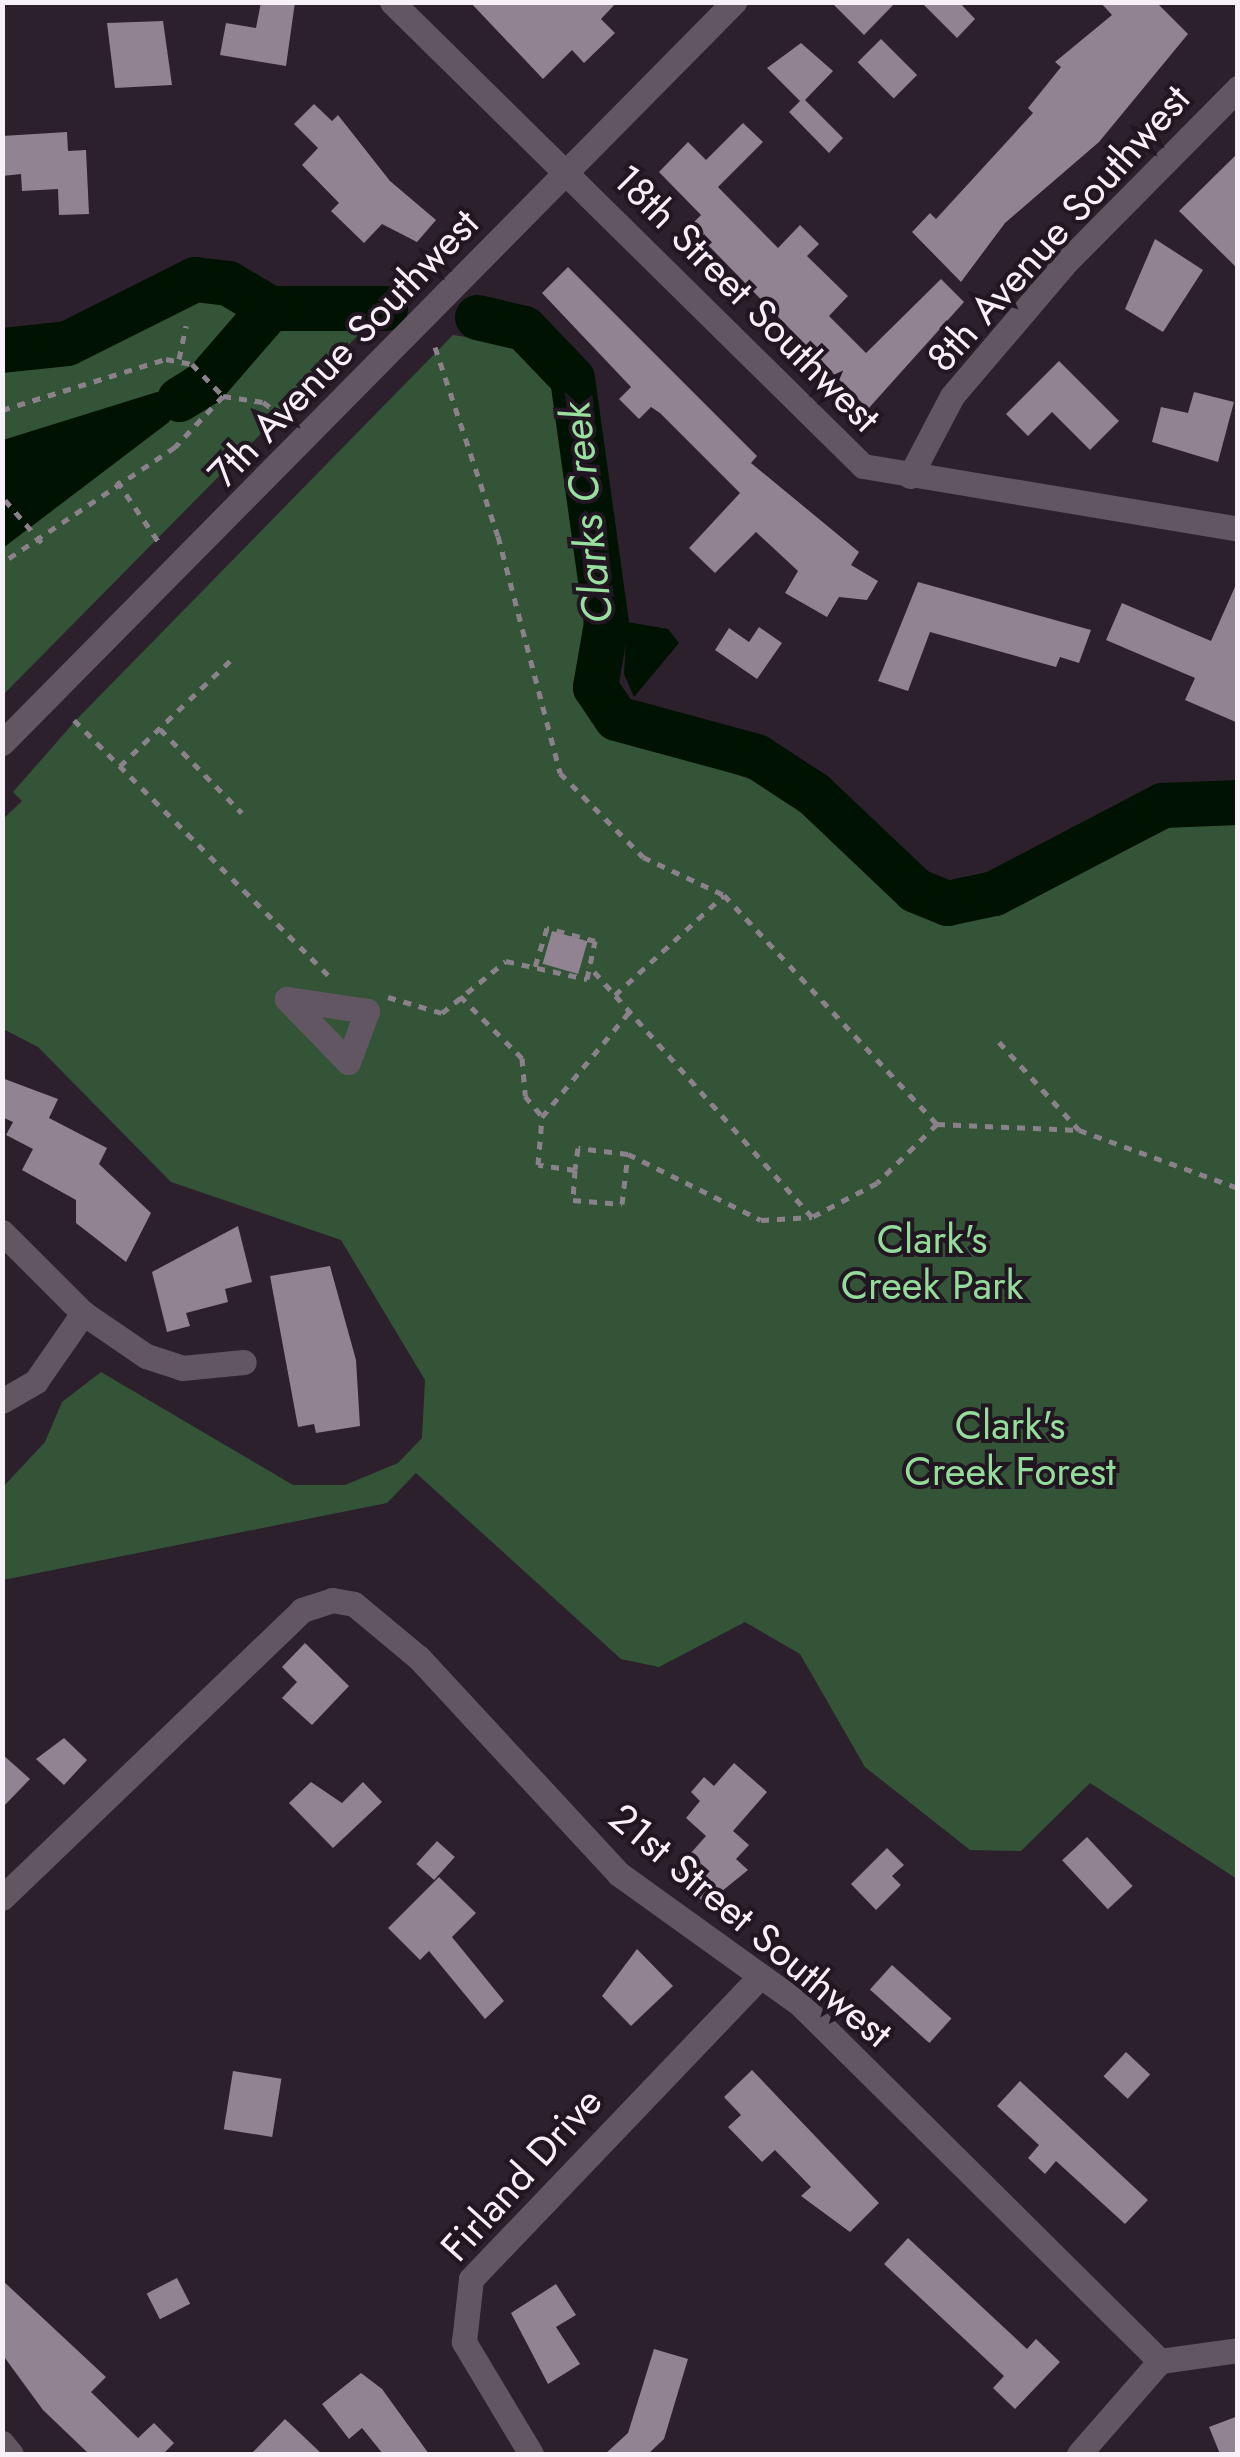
<!DOCTYPE html>
<html>
<head>
<meta charset="utf-8">
<style>
  body { margin:0 }
  #map { position:relative; width:1240px; height:2457px; overflow:hidden; background:#2b202c; font-family:Jost,sans-serif }
  div>[style] { position:absolute }
  [style*='--x'] { left:calc(var(--x)*1px); top:calc(var(--y)*1px); width:calc(var(--w)*1px); rotate:calc(var(--a)*1deg) }
  .green>* { inset:0; background:#345437 }
  .water>* { inset:0; background:#001201 }
  .river>* { height:45px; margin:-22.5px; padding:0 22.5px; transform-origin:22.5px; border-radius:22.5px; background:#001201 }
  .building>* { inset:0; background:#918391; transform-origin:0 0 }
  .path>* { height:5px; margin-top:-2.5px; transform-origin:0; background:repeating-linear-gradient(90deg,#8b818b 0 8px,transparent 0 16px) }
  .minor>* { height:25px; margin:-12.5px; padding:0 12.5px; transform-origin:12.5px; border-radius:12.5px; background:#635663 }
  span { translate:-50% -50%; white-space:nowrap; text-align:center; line-height:1.15; -webkit-text-stroke:8px #221622; paint-order:stroke }
  .street-label { font-size:40px; color:#f8f0f8 }
  .park-label { font-size:40px; color:#93dc99 }
  .water-label { font-size:42px; color:#97e09d; font-style:italic }
  .frame { position:absolute; inset:0; border:5px solid #f8f0f8; pointer-events:none }
</style>
</head>
<body>
<div id="map">
  <div class="green">
    <div style="clip-path:polygon(195px 279px,228px 283px,270px 308px,385px 308px,3px 695px,3px 350px,67px 343px)"></div>
    <div style="clip-path:polygon(453px 335px,523px 346px,561px 381px,596px 618px,583px 701px,605px 731px,783px 790px,904px 898px,937px 913px,976px 914px,1037px 892px,1188px 819px,1237px 822px,1237px 1879px,1090px 1783px,1021px 1851px,970px 1850px,865px 1767px,800px 1654px,745px 1622px,659px 1667px,621px 1659px,416px 1473px,387px 1503px,3px 1580px,2px 1488px,45px 1442px,62px 1402px,101px 1372px,293px 1485px,345px 1485px,398px 1463px,422px 1438px,425px 1380px,341px 1240px,171px 1182px,38px 1047px,3px 1029px,2px 820px,22px 801px,13px 792px,77px 719px)"></div>
  </div>
  <div class="water">
    <div style="clip-path:polygon(157px 392px,179px 399px,169px 422px,3px 548px,3px 440px)"></div>
    <div style="clip-path:polygon(627px 622px,668px 629px,679px 643px,634px 697px,624px 674px)"></div>
  </div>
  <div class="river">
    <div style="--x:477;--y:317;--w:48;--a:13.2"></div>
    <div style="--x:524;--y:328;--w:69;--a:46.2"></div>
    <div style="--x:572;--y:378;--w:247;--a:82.1"></div>
    <div style="--x:606;--y:623;--w:65;--a:99.8"></div>
    <div style="--x:595;--y:687;--w:37;--a:56"></div>
    <div style="--x:616;--y:718;--w:145;--a:15.2"></div>
    <div style="--x:756;--y:756;--w:69;--a:33.2"></div>
    <div style="--x:814;--y:794;--w:139;--a:43.5"></div>
    <div style="--x:915;--y:890;--w:35;--a:22"></div>
    <div style="--x:947;--y:903;--w:48;--a:-12"></div>
    <div style="--x:994;--y:893;--w:190;--a:-27.6"></div>
    <div style="--x:1162;--y:805;--w:76;--a:-2.3"></div>
    <div style="--x:2;--y:350;--w:65;--a:-6.1"></div>
    <div style="--x:67;--y:343;--w:143;--a:-26.6"></div>
    <div style="--x:195;--y:279;--w:33;--a:7"></div>
    <div style="--x:228;--y:283;--w:49;--a:30.8"></div>
    <div style="--x:270;--y:308;--w:115;--a:0"></div>
    <div style="--x:179;--y:399;--w:31;--a:-32"></div>
    <div style="--x:205;--y:383;--w:99;--a:-49.1"></div>
  </div>
  <div class="building">
    <div style="clip-path:polygon(261px 2px,295px 2px,286px 66px,220px 55px,226px 23px,256px 28px)"></div>
    <div style="clip-path:polygon(470px 2px,617px 2px,601px 19px,615px 33px,584px 63px,572px 50px,543px 79px)"></div>
    <div style="clip-path:polygon(831px 2px,896px 2px,864px 35px)"></div>
    <div style="clip-path:polygon(921px 2px,959px 2px,975px 19px,957px 38px)"></div>
    <div style="clip-path:polygon(1100px 2px,1156px 2px,1188px 34px,1099px 142px,1005px 223px,961px 282px,912px 232px,930px 213px,936px 219px,1033px 113px,1028px 108px,1061px 67px,1055px 62px,1112px 15px)"></div>
    <div style="clip-path:polygon(163px 21px,172px 85px,115px 88px,107px 23px)"></div>
    <div style="left:881px;top:39px;width:51px;height:33px;rotate:45deg"></div>
    <div style="clip-path:polygon(801px 43px,833px 71px,805px 100px,843px 138px,829px 153px,789px 112px,800px 101px,767px 68px)"></div>
    <div style="clip-path:polygon(314px 104px,332px 121px,338px 115px,390px 181px,436px 220px,417px 242px,382px 224px,364px 243px,331px 211px,339px 203px,302px 165px,318px 148px,294px 124px)"></div>
    <div style="clip-path:polygon(743px 123px,763px 142px,718px 187px,778px 248px,800px 225px,819px 244px,807px 256px,848px 296px,829px 316px,866px 353px,941px 279px,964px 302px,868px 409px,708px 245px,692px 224px,701px 215px,659px 172px,688px 142px,706px 160px)"></div>
    <div style="clip-path:polygon(67px 132px,68px 151px,86px 150px,89px 214px,59px 215px,58px 189px,22px 191px,21px 174px,2px 176px,2px 136px)"></div>
    <div style="clip-path:polygon(1238px 153px,1238px 269px,1179px 211px)"></div>
    <div style="clip-path:polygon(1155px 239px,1203px 270px,1163px 332px,1125px 309px)"></div>
    <div style="clip-path:polygon(568px 267px,757px 456px,751px 463px,859px 552px,851px 565px,878px 581px,867px 600px,839px 597px,827px 617px,785px 593px,798px 571px,756px 532px,715px 573px,689px 548px,740px 493px,660px 413px,651px 407px,639px 419px,619px 399px,631px 387px,542px 293px)"></div>
    <div style="clip-path:polygon(1059px 361px,1119px 421px,1090px 450px,1052px 412px,1028px 436px,1006px 414px)"></div>
    <div style="clip-path:polygon(1194px 392px,1234px 402px,1218px 462px,1152px 442px,1161px 407px,1188px 413px)"></div>
    <div style="clip-path:polygon(1238px 580px,1238px 723px,1185px 700px,1195px 678px,1106px 640px,1122px 603px,1211px 641px)"></div>
    <div style="clip-path:polygon(918px 582px,1091px 630px,1079px 663px,1060px 657px,1056px 667px,930px 632px,908px 691px,878px 681px)"></div>
    <div style="clip-path:polygon(759px 627px,782px 643px,757px 679px,715px 650px,729px 628px,749px 642px)"></div>
    <div style="left:552px;top:931px;width:37px;height:34px;rotate:16deg"></div>
    <div style="clip-path:polygon(2px 1078px,58px 1099px,49px 1118px,107px 1148px,99px 1164px,151px 1213px,126px 1262px,76px 1223px,76px 1200px,22px 1170px,33px 1149px,6px 1135px,13px 1122px,2px 1117px)"></div>
    <div style="clip-path:polygon(238px 1226px,252px 1282px,225px 1289px,228px 1302px,186px 1313px,190px 1326px,167px 1332px,152px 1272px)"></div>
    <div style="clip-path:polygon(330px 1266px,356px 1360px,360px 1426px,316px 1433px,314px 1424px,298px 1427px,270px 1276px)"></div>
    <div style="clip-path:polygon(305px 1643px,349px 1686px,312px 1725px,282px 1698px,297px 1682px,282px 1667px)"></div>
    <div style="clip-path:polygon(64px 1738px,87px 1760px,64px 1785px,36px 1759px)"></div>
    <div style="clip-path:polygon(2px 1754px,30px 1779px,2px 1808px)"></div>
    <div style="clip-path:polygon(734px 1763px,767px 1792px,733px 1831px,749px 1845px,736px 1859px,748px 1870px,706px 1904px,672px 1874px,706px 1836px,686px 1818px,700px 1801px,691px 1792px,704px 1777px,714px 1786px)"></div>
    <div style="clip-path:polygon(311px 1782px,342px 1803px,363px 1782px,382px 1802px,333px 1848px,289px 1803px)"></div>
    <div style="left:1087px;top:1837px;width:67px;height:34px;rotate:47deg"></div>
    <div style="left:437px;top:1841px;width:24px;height:31px;rotate:42deg"></div>
    <div style="clip-path:polygon(887px 1848px,904px 1865px,892px 1876px,901px 1885px,876px 1910px,851px 1884px)"></div>
    <div style="clip-path:polygon(439px 1877px,476px 1913px,452px 1937px,504px 2001px,485px 2019px,429px 1951px,420px 1960px,388px 1928px)"></div>
    <div style="clip-path:polygon(637px 1949px,673px 1986px,631px 2026px,602px 1996px)"></div>
    <div style="left:892px;top:1965px;width:80px;height:33px;rotate:42deg"></div>
    <div style="left:1126px;top:2052px;width:33px;height:33px;rotate:43deg"></div>
    <div style="clip-path:polygon(752px 2070px,879px 2203px,850px 2232px,801px 2196px,811px 2187px,775px 2150px,762px 2162px,728px 2127px,741px 2115px,724px 2097px)"></div>
    <div style="left:233px;top:2071px;width:49px;height:59px;rotate:9deg"></div>
    <div style="clip-path:polygon(1020px 2081px,1148px 2200px,1125px 2224px,1056px 2161px,1045px 2174px,1028px 2158px,1039px 2145px,997px 2106px)"></div>
    <div style="clip-path:polygon(908px 2238px,1027px 2349px,1036px 2339px,1060px 2362px,1015px 2409px,993px 2388px,1004px 2376px,884px 2264px)"></div>
    <div style="left:177px;top:2278px;width:29px;height:34px;rotate:63deg"></div>
    <div style="clip-path:polygon(2px 2280px,106px 2377px,91px 2392px,138px 2438px,154px 2423px,174px 2443px,163px 2454px,89px 2454px,43px 2410px,2px 2354px)"></div>
    <div style="clip-path:polygon(556px 2284px,576px 2315px,556px 2327px,580px 2364px,548px 2384px,511px 2313px)"></div>
    <div style="clip-path:polygon(654px 2349px,688px 2359px,664px 2439px,648px 2454px,605px 2454px,628px 2433px)"></div>
    <div style="clip-path:polygon(361px 2373px,382px 2389px,429px 2454px,383px 2454px,362px 2428px,349px 2439px,322px 2404px)"></div>
    <div style="clip-path:polygon(1238px 2416px,1238px 2454px,1220px 2454px,1209px 2427px)"></div>
    <div style="clip-path:polygon(285px 2419px,322px 2454px,251px 2454px)"></div>
  </div>
  <div class="path">
    <div style="--x:435;--y:347;--w:199;--a:71.6"></div>
    <div style="--x:498;--y:536;--w:245;--a:75.3"></div>
    <div style="--x:560;--y:773;--w:118;--a:45.3"></div>
    <div style="--x:643;--y:857;--w:89;--a:25.1"></div>
    <div style="--x:724;--y:895;--w:313;--a:47.1"></div>
    <div style="--x:937;--y:1124;--w:84;--a:135.5"></div>
    <div style="--x:877;--y:1183;--w:73;--a:152.4"></div>
    <div style="--x:812;--y:1217;--w:336;--a:-131.6"></div>
    <div style="--x:179;--y:359;--w:34;--a:-78"></div>
    <div style="--x:223;--y:396;--w:40;--a:8.5"></div>
    <div style="--x:263;--y:402;--w:26;--a:36"></div>
    <div style="--x:2;--y:410;--w:172;--a:-17.3"></div>
    <div style="--x:166;--y:359;--w:26;--a:11"></div>
    <div style="--x:192;--y:364;--w:45;--a:45.9"></div>
    <div style="--x:223;--y:396;--w:70;--a:133.3"></div>
    <div style="--x:175;--y:447;--w:208;--a:146.2"></div>
    <div style="--x:117;--y:481;--w:76;--a:55.7"></div>
    <div style="--x:5;--y:500;--w:57;--a:49.3"></div>
    <div style="--x:74;--y:720;--w:367;--a:45.1"></div>
    <div style="--x:160;--y:729;--w:117;--a:45.7"></div>
    <div style="--x:120;--y:766;--w:156;--a:-43.7"></div>
    <div style="--x:615;--y:995;--w:148;--a:-42.5"></div>
    <div style="--x:460;--y:996;--w:88;--a:45"></div>
    <div style="--x:522;--y:1058;--w:38;--a:85"></div>
    <div style="--x:525;--y:1096;--w:26;--a:50"></div>
    <div style="--x:388;--y:997;--w:56;--a:16.5"></div>
    <div style="--x:442;--y:1013;--w:82;--a:-39.1"></div>
    <div style="--x:506;--y:961;--w:83;--a:12.5"></div>
    <div style="--x:587;--y:979;--w:39;--a:-78"></div>
    <div style="--x:595;--y:941;--w:50;--a:-164.8"></div>
    <div style="--x:547;--y:928;--w:41;--a:107.1"></div>
    <div style="--x:999;--y:1042;--w:119;--a:47.7"></div>
    <div style="--x:937;--y:1124;--w:142;--a:2.4"></div>
    <div style="--x:1079;--y:1130;--w:169;--a:20"></div>
    <div style="--x:628;--y:1154;--w:148;--a:26.4"></div>
    <div style="--x:761;--y:1220;--w:51;--a:-3.4"></div>
    <div style="--x:575;--y:1170;--w:30;--a:94"></div>
    <div style="--x:573;--y:1200;--w:49;--a:4.7"></div>
    <div style="--x:622;--y:1204;--w:50;--a:-83.2"></div>
    <div style="--x:628;--y:1154;--w:50;--a:-173.2"></div>
    <div style="--x:578;--y:1148;--w:22;--a:98"></div>
    <div style="--x:575;--y:1170;--w:37;--a:-172"></div>
    <div style="--x:538;--y:1165;--w:48;--a:-85.2"></div>
    <div style="--x:542;--y:1117;--w:138;--a:-50.3"></div>
  </div>
  <div class="minor">
    <div style="--x:392;--y:2;--w:661;--a:44.57"></div>
    <div style="--x:863;--y:466;--w:380;--a:9.5"></div>
    <div style="--x:910;--y:476;--w:90;--a:-62.3"></div>
    <div style="--x:952;--y:396;--w:176;--a:-49.6"></div>
    <div style="--x:1066;--y:262;--w:245;--a:-45.3"></div>
    <div style="--x:2;--y:743;--w:1042;--a:-45.35"></div>
    <div style="--x:287;--y:999;--w:81;--a:8.5"></div>
    <div style="--x:367;--y:1011;--w:54;--a:110.4"></div>
    <div style="--x:348;--y:1062;--w:88;--a:-134.1"></div>
    <div style="--x:2;--y:1232;--w:115;--a:45"></div>
    <div style="--x:83;--y:1313;--w:76;--a:34.3"></div>
    <div style="--x:146;--y:1356;--w:38;--a:18"></div>
    <div style="--x:182;--y:1368;--w:62;--a:-5.5"></div>
    <div style="--x:2;--y:1401;--w:39;--a:-30"></div>
    <div style="--x:36;--y:1381;--w:83;--a:-55.3"></div>
    <div style="--x:2;--y:1898;--w:416;--a:-43.8"></div>
    <div style="--x:302;--y:1610;--w:32;--a:-18"></div>
    <div style="--x:332;--y:1600;--w:22;--a:10"></div>
    <div style="--x:354;--y:1604;--w:85;--a:39.7"></div>
    <div style="--x:419;--y:1658;--w:294;--a:47.2"></div>
    <div style="--x:619;--y:1874;--w:224;--a:35.7"></div>
    <div style="--x:801;--y:2005;--w:506;--a:44.76"></div>
    <div style="--x:2;--y:2443;--w:14;--a:51"></div>
    <div style="--x:531;--y:2454;--w:131;--a:-120.9"></div>
    <div style="--x:464;--y:2342;--w:63;--a:-83.7"></div>
    <div style="--x:471;--y:2279;--w:419;--a:-46.3"></div>
    <div style="--x:1079;--y:2454;--w:123;--a:-48.9"></div>
    <div style="--x:1160;--y:2361;--w:79;--a:-8"></div>
  </div>
  <div class="street-label">
    <span style="left:1058px;top:228px;rotate:-48deg">8th Avenue Southwest</span>
    <span style="left:747px;top:298px;rotate:45deg">18th Street Southwest</span>
    <span style="left:343px;top:348px;rotate:-46deg">7th Avenue Southwest</span>
    <span style="left:751px;top:1925px;rotate:40deg">21st Street Southwest</span>
    <span style="left:521px;top:2174px;rotate:-48deg">Firland Drive</span>
  </div>
  <div class="park-label">
    <span style="left:932px;top:1262px">Clark's<br>Creek Park</span>
    <span style="left:1010px;top:1448px">Clark's<br>Creek Forest</span>
  </div>
  <div class="water-label">
    <span style="left:587px;top:513px;rotate:-96deg">Clarks Creek</span>
  </div>
  <div class="frame"></div>
</div>
</body>
</html>
